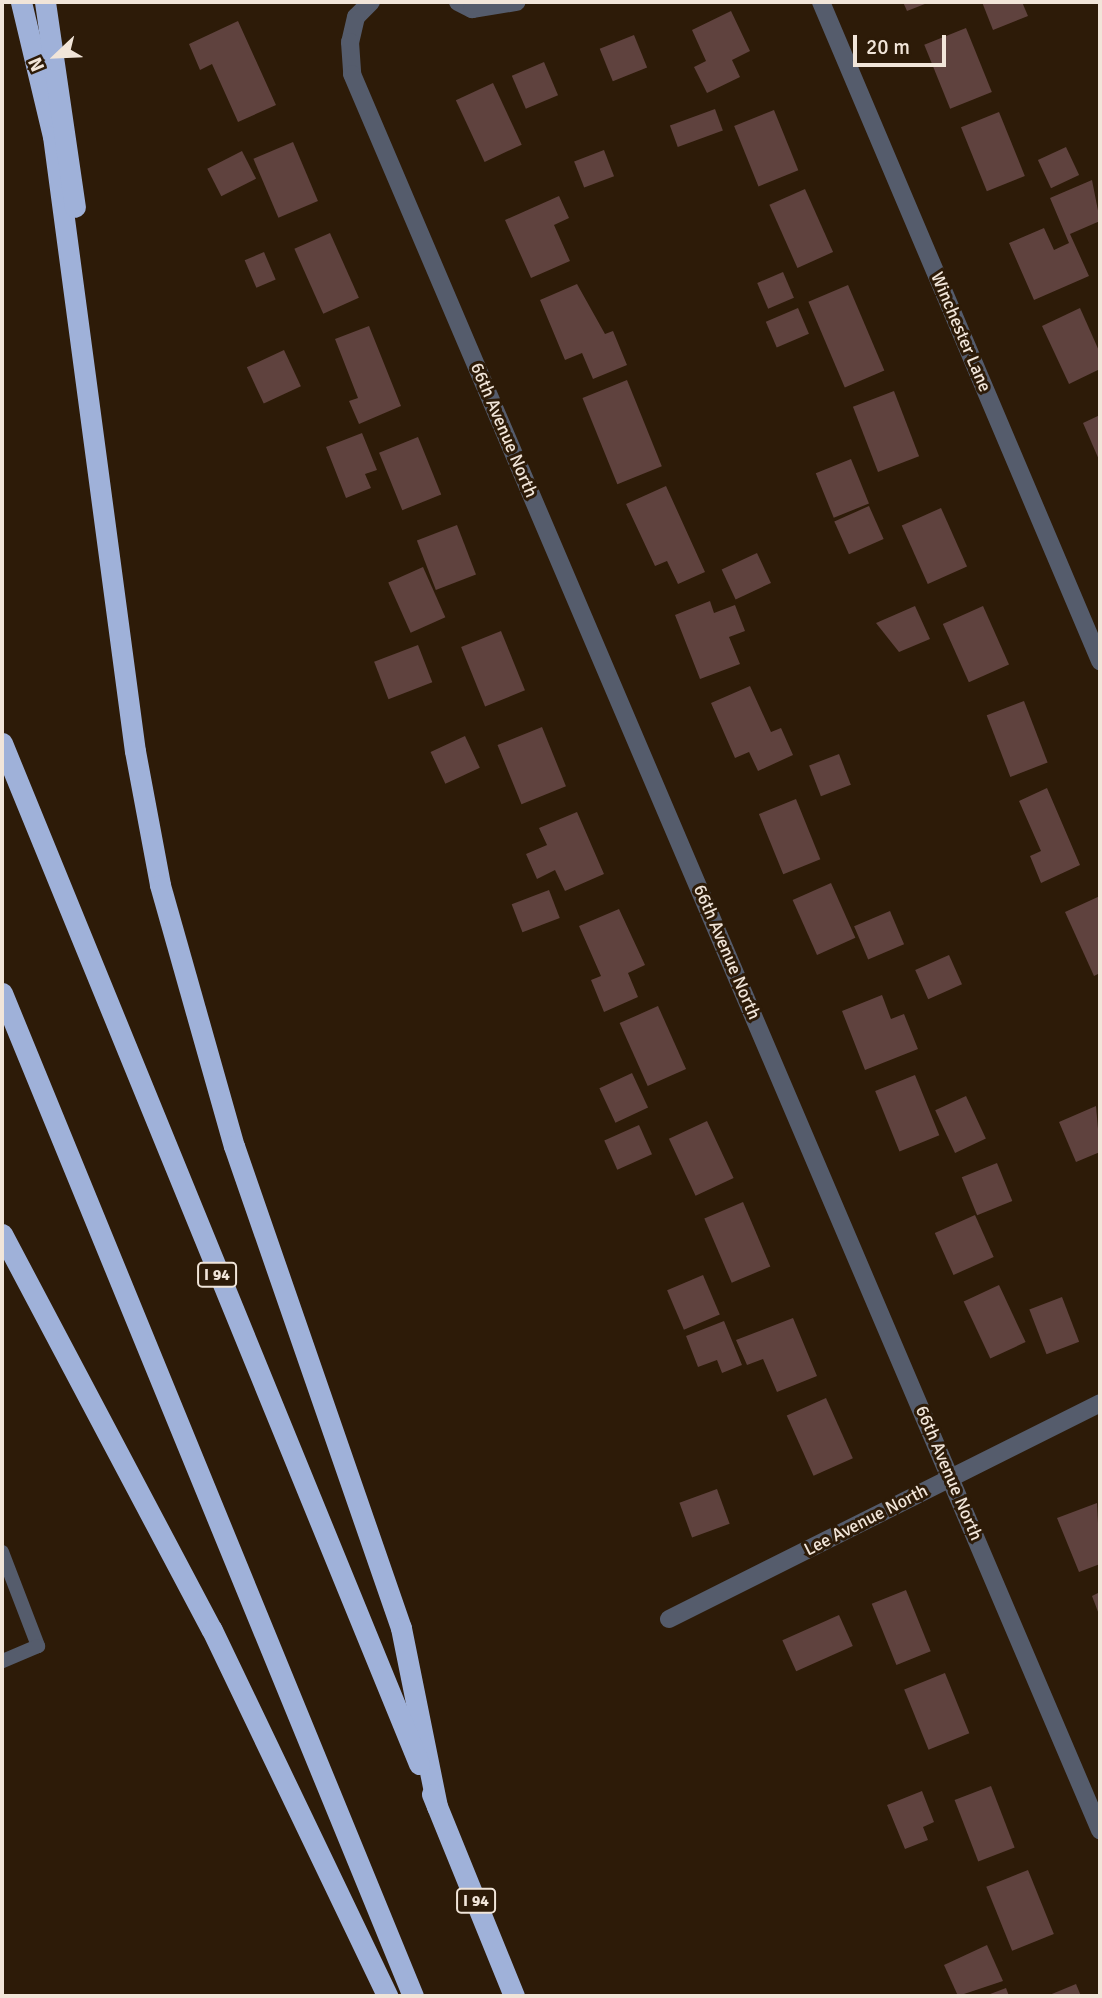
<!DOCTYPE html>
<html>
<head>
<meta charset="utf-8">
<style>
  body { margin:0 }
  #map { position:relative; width:1102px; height:1998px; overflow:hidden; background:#2d1b08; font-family:Signika,sans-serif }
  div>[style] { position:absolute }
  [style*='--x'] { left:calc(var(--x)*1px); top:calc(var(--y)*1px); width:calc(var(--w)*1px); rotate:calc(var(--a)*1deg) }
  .building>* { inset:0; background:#5f423e; transform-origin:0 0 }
  .lane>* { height:14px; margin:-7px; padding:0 7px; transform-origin:7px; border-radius:7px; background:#555c6c }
  .street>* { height:18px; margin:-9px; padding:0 9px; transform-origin:9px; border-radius:9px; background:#555c6c }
  .highway>* { height:21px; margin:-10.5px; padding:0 10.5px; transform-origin:10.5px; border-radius:10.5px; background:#9fb1d9 }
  span { translate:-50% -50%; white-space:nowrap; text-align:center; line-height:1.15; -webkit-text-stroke:6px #2d1b08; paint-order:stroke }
  .shield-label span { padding:2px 5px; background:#2d1b08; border:2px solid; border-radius:5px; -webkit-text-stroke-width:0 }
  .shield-label { font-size:16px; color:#f1e5d9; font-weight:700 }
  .street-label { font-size:18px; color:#f1e5d9 }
  .frame { position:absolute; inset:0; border:4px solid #f1e5d9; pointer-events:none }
  .north { position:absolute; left:21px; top:21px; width:70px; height:70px; -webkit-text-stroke:5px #2d1b08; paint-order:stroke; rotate:247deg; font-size:19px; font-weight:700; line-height:28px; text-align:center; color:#f1e5d9 }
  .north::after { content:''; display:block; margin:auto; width:24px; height:32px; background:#f1e5d9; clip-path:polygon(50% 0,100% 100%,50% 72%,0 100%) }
  .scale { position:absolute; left:853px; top:35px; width:93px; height:32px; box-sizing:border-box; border:4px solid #f1e5d9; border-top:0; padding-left:9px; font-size:21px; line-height:24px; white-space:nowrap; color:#f1e5d9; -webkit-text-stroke:5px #2d1b08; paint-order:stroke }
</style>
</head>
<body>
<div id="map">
  <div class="building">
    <div style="clip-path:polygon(903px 2px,930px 2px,907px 11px)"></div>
    <div style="clip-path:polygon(982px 2px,1022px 2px,1028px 16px,993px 30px)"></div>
    <div style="clip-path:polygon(731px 11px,750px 51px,732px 60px,740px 77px,707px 93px,694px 67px,706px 61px,692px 30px)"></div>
    <div style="clip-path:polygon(238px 21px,276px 105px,238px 122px,212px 64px,200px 70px,189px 44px)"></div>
    <div style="left:966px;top:28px;width:69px;height:45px;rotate:68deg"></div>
    <div style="left:634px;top:35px;width:35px;height:37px;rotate:68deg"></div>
    <div style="left:544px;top:62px;width:36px;height:35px;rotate:67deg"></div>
    <div style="left:493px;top:83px;width:68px;height:41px;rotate:65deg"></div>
    <div style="left:715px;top:109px;width:23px;height:48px;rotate:70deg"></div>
    <div style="left:774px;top:110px;width:65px;height:43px;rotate:68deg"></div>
    <div style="left:999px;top:112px;width:69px;height:41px;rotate:68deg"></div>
    <div style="left:293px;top:142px;width:64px;height:43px;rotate:67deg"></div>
    <div style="left:1066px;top:147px;width:31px;height:31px;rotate:65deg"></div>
    <div style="left:604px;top:150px;width:28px;height:32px;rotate:69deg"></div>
    <div style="left:242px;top:151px;width:31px;height:39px;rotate:63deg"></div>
    <div style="clip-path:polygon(1092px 180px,1100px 221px,1070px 234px,1089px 276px,1034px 300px,1009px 243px,1044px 228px,1054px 250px,1069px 243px,1050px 198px)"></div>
    <div style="left:805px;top:189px;width:69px;height:39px;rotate:66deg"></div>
    <div style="clip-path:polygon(559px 196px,569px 218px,554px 225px,570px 261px,531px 278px,505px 220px)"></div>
    <div style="left:330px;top:233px;width:71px;height:39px;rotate:66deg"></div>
    <div style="left:264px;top:252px;width:30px;height:21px;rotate:67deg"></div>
    <div style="left:783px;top:272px;width:28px;height:28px;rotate:67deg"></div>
    <div style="clip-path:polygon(577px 284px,605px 334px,613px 331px,627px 365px,593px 379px,582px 353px,565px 360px,540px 300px)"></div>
    <div style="left:848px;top:285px;width:93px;height:43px;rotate:67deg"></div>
    <div style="left:798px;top:308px;width:28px;height:35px;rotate:67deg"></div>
    <div style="clip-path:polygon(1080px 308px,1100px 353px,1100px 369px,1069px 384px,1042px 326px)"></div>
    <div style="clip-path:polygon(369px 326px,401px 406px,359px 424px,349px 401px,358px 398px,335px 339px)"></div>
    <div style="left:284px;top:350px;width:40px;height:41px;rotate:65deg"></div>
    <div style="left:627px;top:380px;width:93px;height:48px;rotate:68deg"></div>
    <div style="left:894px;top:391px;width:70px;height:44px;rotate:69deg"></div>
    <div style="clip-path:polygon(1100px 415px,1100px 462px,1083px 423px)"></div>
    <div style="clip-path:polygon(362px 433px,377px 470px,365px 474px,371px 488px,346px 498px,326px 447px)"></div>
    <div style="left:418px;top:437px;width:62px;height:42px;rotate:68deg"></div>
    <div style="left:851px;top:459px;width:48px;height:38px;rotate:68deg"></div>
    <div style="clip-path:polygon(666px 486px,705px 572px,678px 584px,667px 561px,655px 566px,626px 504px)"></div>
    <div style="left:869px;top:506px;width:36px;height:38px;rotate:66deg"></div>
    <div style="left:941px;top:508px;width:64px;height:43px;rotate:66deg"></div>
    <div style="left:457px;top:525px;width:53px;height:43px;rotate:69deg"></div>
    <div style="left:757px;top:553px;width:33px;height:39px;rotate:65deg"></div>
    <div style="left:423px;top:567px;width:55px;height:38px;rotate:66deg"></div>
    <div style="clip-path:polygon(710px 601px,714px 613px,735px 605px,745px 631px,729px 637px,740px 664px,700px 679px,675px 615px)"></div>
    <div style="clip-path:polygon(915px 606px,930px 639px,899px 652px,876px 623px)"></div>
    <div style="left:983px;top:606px;width:64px;height:44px;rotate:66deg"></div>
    <div style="left:501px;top:631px;width:64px;height:43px;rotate:68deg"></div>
    <div style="left:418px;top:645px;width:40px;height:47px;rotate:69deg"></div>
    <div style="clip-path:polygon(750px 686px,771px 732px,781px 728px,793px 755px,758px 771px,749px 752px,735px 758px,711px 703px)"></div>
    <div style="left:1024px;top:701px;width:66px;height:40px;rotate:69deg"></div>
    <div style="left:542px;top:727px;width:64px;height:48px;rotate:68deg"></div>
    <div style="left:465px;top:736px;width:35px;height:38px;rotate:65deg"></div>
    <div style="left:839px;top:754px;width:33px;height:32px;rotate:69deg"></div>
    <div style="clip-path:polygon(1047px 788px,1080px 865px,1041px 883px,1030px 856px,1041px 851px,1019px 801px)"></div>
    <div style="left:796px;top:799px;width:65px;height:40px;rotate:68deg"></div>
    <div style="clip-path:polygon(577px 812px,604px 874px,565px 891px,555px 870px,537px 879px,526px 854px,547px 845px,539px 828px)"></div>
    <div style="left:831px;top:883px;width:60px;height:42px;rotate:66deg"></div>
    <div style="left:549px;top:890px;width:30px;height:40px;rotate:69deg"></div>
    <div style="clip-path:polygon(1100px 896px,1100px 973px,1094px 976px,1065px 912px)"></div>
    <div style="clip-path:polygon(619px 909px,645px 965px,628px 973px,638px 997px,604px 1012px,591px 980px,601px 976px,579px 926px)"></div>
    <div style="left:890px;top:911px;width:36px;height:39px;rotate:67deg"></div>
    <div style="left:949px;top:955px;width:32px;height:37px;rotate:66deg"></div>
    <div style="clip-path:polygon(882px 995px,891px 1019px,904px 1014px,918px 1049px,865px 1070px,842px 1011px)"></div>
    <div style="left:658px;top:1006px;width:69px;height:42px;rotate:66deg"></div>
    <div style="left:632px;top:1073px;width:38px;height:36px;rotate:65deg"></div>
    <div style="left:915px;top:1075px;width:65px;height:43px;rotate:68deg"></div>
    <div style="left:966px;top:1096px;width:47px;height:34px;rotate:65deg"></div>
    <div style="clip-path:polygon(1096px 1106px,1100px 1152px,1076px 1162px,1059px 1122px)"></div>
    <div style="left:707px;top:1121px;width:63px;height:42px;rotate:65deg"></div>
    <div style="left:639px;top:1125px;width:32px;height:38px;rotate:66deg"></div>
    <div style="left:997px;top:1163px;width:41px;height:38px;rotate:68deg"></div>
    <div style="left:743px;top:1202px;width:70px;height:42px;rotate:67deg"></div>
    <div style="left:975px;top:1215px;width:46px;height:44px;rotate:66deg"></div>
    <div style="left:703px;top:1275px;width:43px;height:39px;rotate:67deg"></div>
    <div style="left:999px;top:1285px;width:63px;height:39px;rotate:65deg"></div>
    <div style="left:1062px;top:1297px;width:48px;height:35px;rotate:69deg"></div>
    <div style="clip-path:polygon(793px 1318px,817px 1376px,777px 1392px,763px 1359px,747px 1365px,736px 1340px)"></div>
    <div style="clip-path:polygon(724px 1321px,742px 1365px,722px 1373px,717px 1360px,698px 1367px,686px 1336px)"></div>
    <div style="left:826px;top:1398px;width:66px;height:43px;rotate:66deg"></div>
    <div style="left:717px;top:1489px;width:37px;height:40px;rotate:70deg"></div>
    <div style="clip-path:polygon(1097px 1503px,1100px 1564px,1079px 1572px,1057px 1518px)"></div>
    <div style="left:906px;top:1590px;width:66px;height:37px;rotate:68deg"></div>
    <div style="clip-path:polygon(1100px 1592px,1100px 1617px,1092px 1596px)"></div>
    <div style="left:839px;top:1615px;width:34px;height:62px;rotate:66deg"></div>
    <div style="left:945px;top:1673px;width:65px;height:44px;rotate:68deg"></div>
    <div style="left:991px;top:1786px;width:66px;height:39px;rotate:69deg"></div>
    <div style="clip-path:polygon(922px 1791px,934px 1822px,923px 1827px,928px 1840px,905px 1849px,887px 1805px)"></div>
    <div style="left:1028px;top:1870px;width:69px;height:45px;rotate:68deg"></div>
    <div style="clip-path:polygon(987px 1945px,1003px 1981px,958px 1996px,944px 1965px)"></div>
    <div style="clip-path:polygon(1076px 1984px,1081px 1996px,1047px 1996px)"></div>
    <div style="clip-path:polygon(1006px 1988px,1009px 1996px,985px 1996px)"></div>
  </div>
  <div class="lane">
    <div style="--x:2;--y:1552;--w:101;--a:69"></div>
    <div style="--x:38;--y:1646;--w:39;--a:157"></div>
  </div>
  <div class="street">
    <div style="--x:371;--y:2;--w:21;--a:135"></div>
    <div style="--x:356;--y:17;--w:26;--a:103"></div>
    <div style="--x:350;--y:42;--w:32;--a:86"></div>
    <div style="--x:352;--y:74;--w:1909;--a:66.93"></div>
    <div style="--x:458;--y:2;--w:16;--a:27"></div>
    <div style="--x:472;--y:9;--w:45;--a:-9"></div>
    <div style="--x:821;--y:2;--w:716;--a:67.05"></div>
    <div style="--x:669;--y:1619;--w:482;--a:-26.6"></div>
  </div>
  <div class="highway">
    <div style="--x:21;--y:2;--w:138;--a:76.6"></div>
    <div style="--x:53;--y:136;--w:620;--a:82.41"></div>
    <div style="--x:135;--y:751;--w:136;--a:79.4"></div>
    <div style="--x:160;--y:885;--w:271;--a:74.2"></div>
    <div style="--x:234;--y:1146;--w:510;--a:70.89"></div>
    <div style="--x:401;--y:1628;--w:182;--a:78.6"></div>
    <div style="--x:45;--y:2;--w:207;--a:81.7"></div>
    <div style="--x:2;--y:743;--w:1103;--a:67.78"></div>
    <div style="--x:2;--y:993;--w:1084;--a:67.72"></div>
    <div style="--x:2;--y:1234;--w:448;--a:62.1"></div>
    <div style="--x:212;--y:1630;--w:406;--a:64.4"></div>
    <div style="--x:432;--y:1794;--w:218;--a:67.9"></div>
  </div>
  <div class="shield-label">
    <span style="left:217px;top:1275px">I 94</span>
    <span style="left:476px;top:1901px">I 94</span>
  </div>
  <div class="street-label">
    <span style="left:961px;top:332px;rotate:67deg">Winchester Lane</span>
    <span style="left:504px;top:430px;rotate:67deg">66th Avenue North</span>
    <span style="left:727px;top:952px;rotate:67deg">66th Avenue North</span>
    <span style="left:949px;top:1473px;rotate:67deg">66th Avenue North</span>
    <span style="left:866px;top:1520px;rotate:-27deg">Lee Avenue North</span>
  </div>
  <div class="frame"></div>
  <div class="north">N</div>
  <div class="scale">20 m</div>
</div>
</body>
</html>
